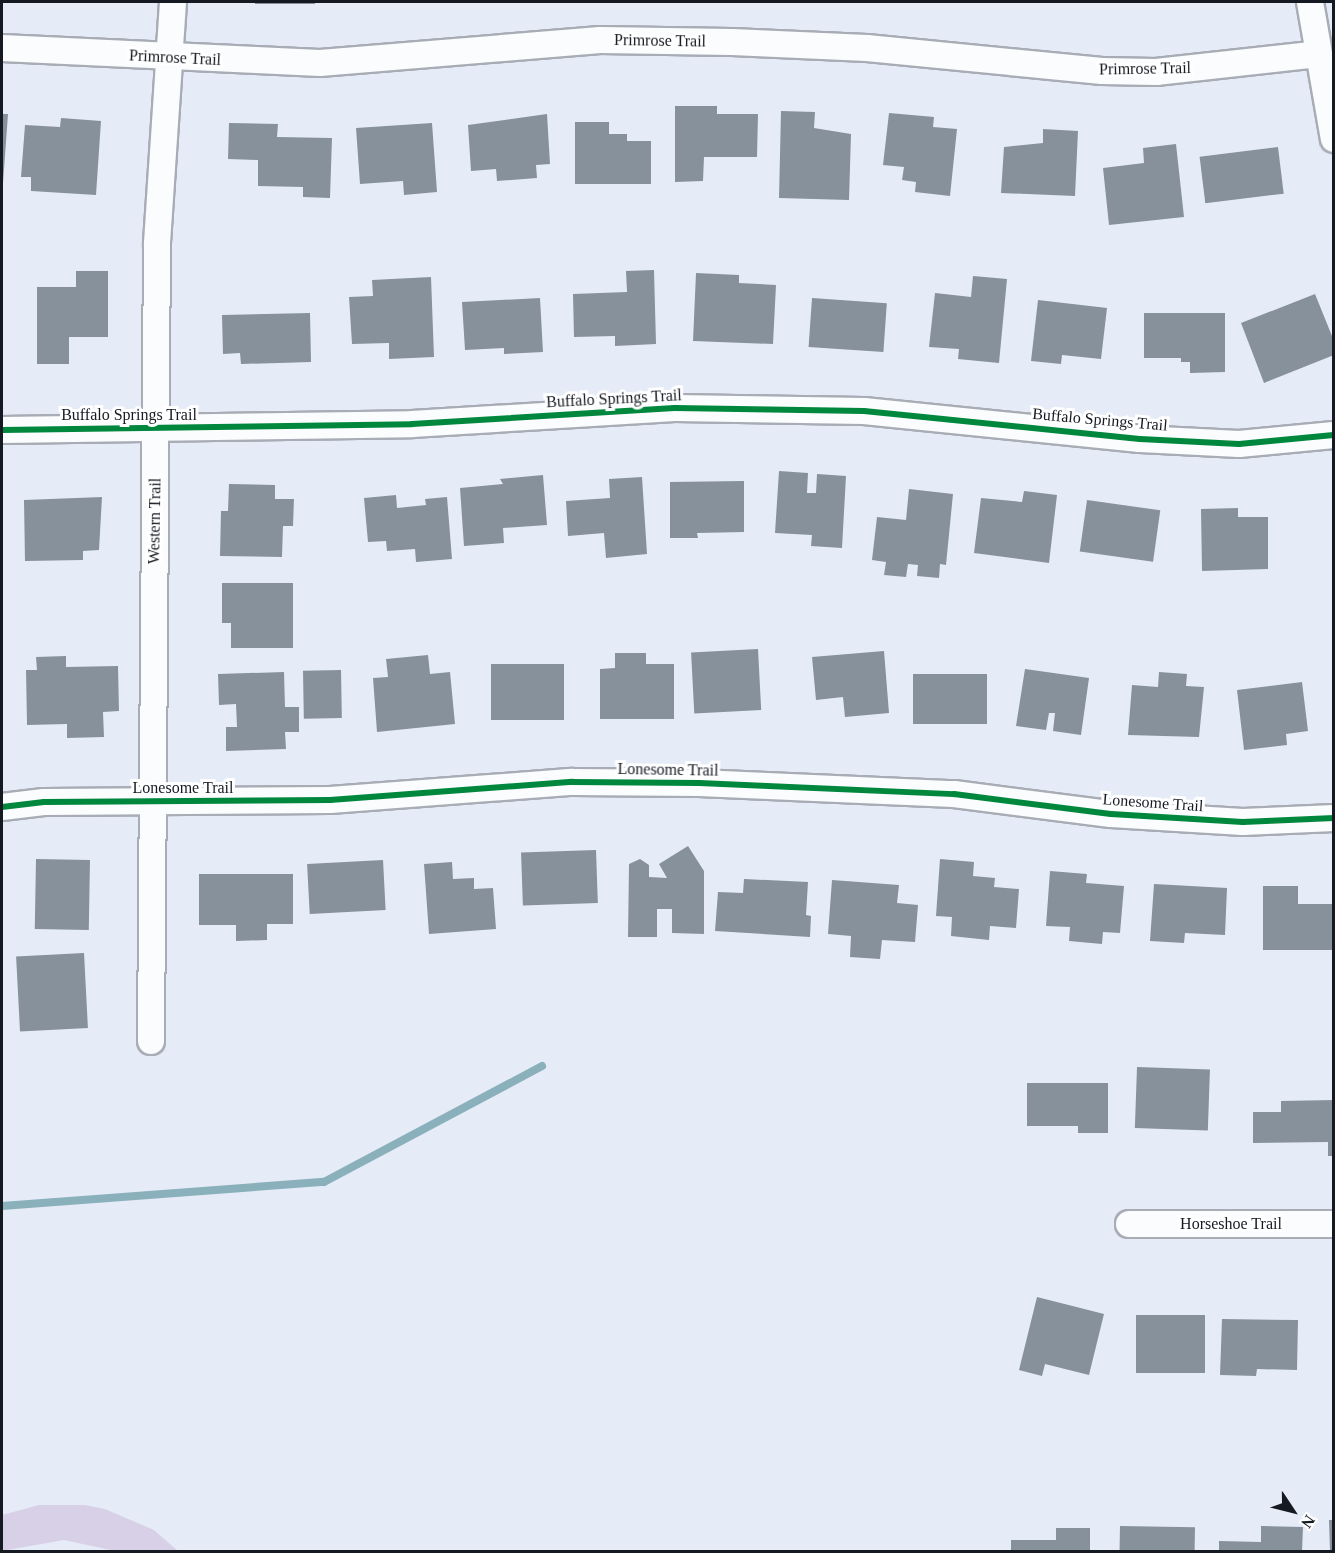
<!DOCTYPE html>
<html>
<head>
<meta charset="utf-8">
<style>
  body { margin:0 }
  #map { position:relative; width:1335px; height:1553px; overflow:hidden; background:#e6ecf7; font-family:Georgia,serif }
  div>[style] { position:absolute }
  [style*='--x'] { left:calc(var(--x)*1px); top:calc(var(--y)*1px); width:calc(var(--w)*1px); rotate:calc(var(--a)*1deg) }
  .green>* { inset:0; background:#d8d0e7 }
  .stream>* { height:8px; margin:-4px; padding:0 4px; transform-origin:4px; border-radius:4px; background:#89b0bb }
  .building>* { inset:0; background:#86919b; transform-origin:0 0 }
  .roads { filter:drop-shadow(2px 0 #a7acb5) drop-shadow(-2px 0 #a7acb5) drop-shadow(0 2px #a7acb5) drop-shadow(0 -2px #a7acb5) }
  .street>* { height:26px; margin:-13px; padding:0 13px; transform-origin:13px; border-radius:13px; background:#fbfcfe }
  .cycleway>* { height:6px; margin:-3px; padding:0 3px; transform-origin:3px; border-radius:3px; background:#00873e }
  span { translate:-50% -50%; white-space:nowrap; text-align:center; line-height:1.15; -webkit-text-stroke:6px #fff; paint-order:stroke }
  .street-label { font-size:16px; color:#151a22 }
  .frame { position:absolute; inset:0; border:3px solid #151a22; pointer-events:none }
  .north { position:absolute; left:1263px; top:1481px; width:60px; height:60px; -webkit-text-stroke:4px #fff; paint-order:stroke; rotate:125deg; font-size:16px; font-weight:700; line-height:24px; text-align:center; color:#151a22 }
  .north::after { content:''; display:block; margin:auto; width:21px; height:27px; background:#151a22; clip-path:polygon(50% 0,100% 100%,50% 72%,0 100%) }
</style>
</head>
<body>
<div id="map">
  <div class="green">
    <div style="clip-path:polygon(39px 1505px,85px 1505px,105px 1509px,154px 1530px,178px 1551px,115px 1551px,64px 1540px,2px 1551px,2px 1515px)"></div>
  </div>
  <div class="stream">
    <div style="--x:2;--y:1206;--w:323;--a:-4.3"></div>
    <div style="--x:324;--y:1182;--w:247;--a:-28"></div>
  </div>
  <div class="building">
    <div style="left:255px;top:2px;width:60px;height:2px"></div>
    <div style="clip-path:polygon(675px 106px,717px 106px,717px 114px,758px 114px,757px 157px,704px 157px,703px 181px,675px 182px)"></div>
    <div style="clip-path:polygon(781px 111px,815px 112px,814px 128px,851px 134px,849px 200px,779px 198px)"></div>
    <div style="clip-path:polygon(889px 113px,934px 117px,933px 127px,957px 129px,950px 196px,915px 192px,916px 182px,902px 180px,904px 167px,883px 165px)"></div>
    <div style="clip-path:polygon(2px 114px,8px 114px,3px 183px,2px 183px)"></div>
    <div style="clip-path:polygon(547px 114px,550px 164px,536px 165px,537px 178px,497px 181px,496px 169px,471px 171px,468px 125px)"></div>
    <div style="clip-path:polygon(61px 118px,101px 121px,96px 195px,31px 191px,31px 177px,21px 177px,25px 125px,60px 127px)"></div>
    <div style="clip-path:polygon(575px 122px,609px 122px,609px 134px,627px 134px,627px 141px,651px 141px,651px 184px,575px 184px)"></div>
    <div style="clip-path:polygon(229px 123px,278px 124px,277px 137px,332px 138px,330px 198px,303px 197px,303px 187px,258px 186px,258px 160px,228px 159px)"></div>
    <div style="clip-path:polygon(432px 123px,437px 192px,404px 195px,403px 181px,360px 184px,356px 128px)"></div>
    <div style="clip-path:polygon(1043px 129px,1078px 131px,1075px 196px,1001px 193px,1004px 147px,1043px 143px)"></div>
    <div style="clip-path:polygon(1176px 144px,1184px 217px,1109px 225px,1103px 168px,1144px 163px,1143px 148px)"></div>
    <div style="left:1278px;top:147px;width:47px;height:79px;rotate:83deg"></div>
    <div style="clip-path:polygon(654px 270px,656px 344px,615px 346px,615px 336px,574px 337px,573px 294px,627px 292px,626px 271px)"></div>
    <div style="clip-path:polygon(76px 271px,108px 271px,108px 337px,69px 337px,69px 364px,37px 364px,37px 287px,76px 287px)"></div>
    <div style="clip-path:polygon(696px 273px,739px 275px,739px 283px,776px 285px,773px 344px,693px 341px)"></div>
    <div style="clip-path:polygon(973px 276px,1007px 279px,999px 363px,958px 359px,959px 349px,929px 347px,935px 293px,971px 297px)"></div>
    <div style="clip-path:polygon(431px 277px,434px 357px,389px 359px,389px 343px,352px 344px,349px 297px,373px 296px,372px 280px)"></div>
    <div style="clip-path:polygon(1315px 294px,1334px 341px,1334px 355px,1264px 383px,1241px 323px)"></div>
    <div style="clip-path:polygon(540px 298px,543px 352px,504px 354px,504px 348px,465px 350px,462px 302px)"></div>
    <div style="left:812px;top:298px;width:75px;height:49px;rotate:4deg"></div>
    <div style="clip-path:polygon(1038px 300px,1107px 308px,1101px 359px,1062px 355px,1061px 364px,1031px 361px)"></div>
    <div style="clip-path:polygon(310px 313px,311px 362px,241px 364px,240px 353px,223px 354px,222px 315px)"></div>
    <div style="clip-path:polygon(1144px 313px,1225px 313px,1225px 372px,1190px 373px,1190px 362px,1181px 362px,1181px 358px,1144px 358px)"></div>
    <div style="clip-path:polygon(779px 471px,808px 473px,807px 493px,816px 493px,817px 474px,846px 476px,842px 548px,811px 546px,812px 535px,775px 533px)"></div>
    <div style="clip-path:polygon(543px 475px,547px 525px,503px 528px,504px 543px,464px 546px,460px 488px,503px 484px,500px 479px)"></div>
    <div style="clip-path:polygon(642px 477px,647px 554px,606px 558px,604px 533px,568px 536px,566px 501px,610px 498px,609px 479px)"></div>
    <div style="clip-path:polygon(744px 481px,744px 532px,697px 533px,698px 538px,670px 538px,670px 482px)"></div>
    <div style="clip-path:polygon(229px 484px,275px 485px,275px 499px,294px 499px,293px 526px,283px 526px,282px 557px,220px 556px,221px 511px,228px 511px)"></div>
    <div style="clip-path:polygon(909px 489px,953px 494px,946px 565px,940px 564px,939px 578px,917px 576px,918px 565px,908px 564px,906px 577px,884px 575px,886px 562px,872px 560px,877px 517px,906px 520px)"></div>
    <div style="clip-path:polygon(1024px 491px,1057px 495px,1049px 563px,974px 553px,981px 498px,1022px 502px)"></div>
    <div style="clip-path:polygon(396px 495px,397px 508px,426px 505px,425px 499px,447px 497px,452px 559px,416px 562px,415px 549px,387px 551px,386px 541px,368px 542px,364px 498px)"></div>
    <div style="clip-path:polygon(102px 497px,99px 550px,83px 551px,83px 560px,25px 561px,24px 500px)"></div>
    <div style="left:1087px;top:500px;width:74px;height:52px;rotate:8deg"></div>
    <div style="clip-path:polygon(1238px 508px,1238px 517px,1268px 517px,1268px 569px,1202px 571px,1201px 509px)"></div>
    <div style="clip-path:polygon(222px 583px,293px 583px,293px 648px,231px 648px,231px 623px,222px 623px)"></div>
    <div style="left:758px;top:649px;width:61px;height:67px;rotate:87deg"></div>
    <div style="clip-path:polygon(884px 651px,889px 713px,845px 717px,843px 697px,816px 700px,812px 657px)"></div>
    <div style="clip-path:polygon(615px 653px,646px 653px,646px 664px,674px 664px,674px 719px,600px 719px,600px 669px,615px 668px)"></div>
    <div style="clip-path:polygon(428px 655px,430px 674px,450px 672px,455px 724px,377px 732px,373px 678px,388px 677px,386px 659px)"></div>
    <div style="clip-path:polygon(66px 656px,66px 667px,118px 666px,119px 711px,103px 712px,104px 737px,67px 738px,67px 724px,27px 725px,26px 670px,37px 670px,36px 657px)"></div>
    <div style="left:564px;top:664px;width:56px;height:73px;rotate:90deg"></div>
    <div style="clip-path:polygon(1025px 669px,1089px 678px,1081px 735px,1053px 731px,1055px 713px,1049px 713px,1046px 730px,1016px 726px)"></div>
    <div style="left:341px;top:670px;width:48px;height:38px;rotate:89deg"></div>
    <div style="clip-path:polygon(284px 672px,285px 707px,299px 707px,299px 732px,285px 732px,286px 749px,226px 751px,226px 727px,237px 727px,236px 704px,219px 705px,218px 674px)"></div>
    <div style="clip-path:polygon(1159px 672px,1187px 674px,1186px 686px,1204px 687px,1199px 737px,1128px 735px,1132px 685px,1158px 687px)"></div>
    <div style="left:913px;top:674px;width:74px;height:50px"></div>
    <div style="clip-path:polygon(1302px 682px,1308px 731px,1286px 734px,1287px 745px,1244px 750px,1237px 690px)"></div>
    <div style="clip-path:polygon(688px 846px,704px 871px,704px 934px,672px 933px,672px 909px,657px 909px,657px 937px,628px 937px,629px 864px,640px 859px,649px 865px,649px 877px,667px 878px,659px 864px)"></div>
    <div style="left:596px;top:850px;width:53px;height:75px;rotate:88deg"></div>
    <div style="left:36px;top:859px;width:54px;height:70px;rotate:1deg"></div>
    <div style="clip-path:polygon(940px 859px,974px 862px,973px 876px,995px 878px,994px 887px,1019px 889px,1016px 928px,990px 926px,989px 940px,951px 936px,952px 917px,936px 916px)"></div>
    <div style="left:383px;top:860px;width:50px;height:76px;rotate:87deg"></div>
    <div style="clip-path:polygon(452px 862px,453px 879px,474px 878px,474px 889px,493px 888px,496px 929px,429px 934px,424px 864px)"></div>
    <div style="clip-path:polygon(1050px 871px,1087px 874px,1086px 883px,1124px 886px,1120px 933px,1103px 932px,1102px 944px,1069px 941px,1070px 927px,1046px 926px)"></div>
    <div style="clip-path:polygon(199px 874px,293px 874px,293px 924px,267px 924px,267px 940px,236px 941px,236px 925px,199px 925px)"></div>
    <div style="clip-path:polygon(744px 879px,808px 882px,806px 915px,811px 916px,810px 937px,715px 931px,718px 892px,743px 893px)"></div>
    <div style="clip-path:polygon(832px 880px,899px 885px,897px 903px,918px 905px,915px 942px,882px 940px,880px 959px,850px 957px,851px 936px,828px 934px)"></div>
    <div style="clip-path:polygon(1154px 884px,1227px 888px,1225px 935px,1185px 933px,1184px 943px,1150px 941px)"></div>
    <div style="clip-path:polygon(1263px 886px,1298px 886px,1298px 904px,1334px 904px,1334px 950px,1263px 950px)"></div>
    <div style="left:84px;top:953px;width:75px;height:68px;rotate:87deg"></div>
    <div style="left:1137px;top:1067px;width:73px;height:61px;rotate:2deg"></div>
    <div style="clip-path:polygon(1027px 1083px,1108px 1083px,1108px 1133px,1078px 1133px,1078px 1126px,1027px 1126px)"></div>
    <div style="clip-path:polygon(1334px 1100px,1334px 1156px,1328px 1156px,1328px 1142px,1253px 1143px,1253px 1112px,1281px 1112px,1281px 1101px)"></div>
    <div style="clip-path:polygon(1037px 1297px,1104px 1314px,1089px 1375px,1045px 1364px,1042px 1376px,1019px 1370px)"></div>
    <div style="left:1205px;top:1315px;width:58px;height:69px;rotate:90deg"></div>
    <div style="clip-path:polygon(1222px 1319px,1298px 1320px,1297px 1370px,1257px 1369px,1256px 1376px,1220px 1375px)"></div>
    <div style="clip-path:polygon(1329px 1520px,1334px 1520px,1334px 1552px,1330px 1552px)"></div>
    <div style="left:1120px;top:1526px;width:75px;height:26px;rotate:1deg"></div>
    <div style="clip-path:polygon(1261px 1526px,1303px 1527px,1302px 1552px,1219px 1552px,1219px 1541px,1261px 1542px)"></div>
    <div style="clip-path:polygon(1056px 1528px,1090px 1528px,1090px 1552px,1011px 1552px,1011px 1540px,1056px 1540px)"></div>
  </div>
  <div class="roads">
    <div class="street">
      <div style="--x:1310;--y:2;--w:139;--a:80.1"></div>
      <div style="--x:2;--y:48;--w:318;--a:2.7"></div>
      <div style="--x:320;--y:63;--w:281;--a:-4.7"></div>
      <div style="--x:600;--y:40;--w:132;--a:0.9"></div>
      <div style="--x:732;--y:42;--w:135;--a:2.5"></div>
      <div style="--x:867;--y:48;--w:236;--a:5.6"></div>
      <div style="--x:1102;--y:71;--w:54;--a:1.1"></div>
      <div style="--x:1156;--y:72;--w:163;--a:-6.3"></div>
      <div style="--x:2;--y:430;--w:410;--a:-0.8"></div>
      <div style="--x:412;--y:424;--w:263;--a:-3.5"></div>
      <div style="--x:675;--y:408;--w:189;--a:0.9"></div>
      <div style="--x:864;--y:411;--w:277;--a:5.8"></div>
      <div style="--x:1140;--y:439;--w:99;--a:2.9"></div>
      <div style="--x:1239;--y:444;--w:95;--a:-5.4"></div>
      <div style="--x:2;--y:807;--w:42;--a:-6.8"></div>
      <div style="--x:44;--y:802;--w:286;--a:-0.4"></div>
      <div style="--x:330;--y:800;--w:243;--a:-4.3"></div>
      <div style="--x:572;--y:782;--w:127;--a:0.5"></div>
      <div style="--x:699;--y:783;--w:255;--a:2.5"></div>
      <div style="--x:954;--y:794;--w:158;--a:7.3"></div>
      <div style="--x:1111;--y:814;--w:132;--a:3.5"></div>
      <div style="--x:1243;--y:822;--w:91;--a:-2.5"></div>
      <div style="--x:151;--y:1041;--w:798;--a:-89.57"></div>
      <div style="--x:157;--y:243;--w:242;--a:-86.2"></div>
      <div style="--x:1129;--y:1224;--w:205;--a:0"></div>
    </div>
  </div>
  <div class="cycleway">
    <div style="--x:2;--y:430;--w:410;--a:-0.8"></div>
    <div style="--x:412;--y:424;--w:263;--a:-3.5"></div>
    <div style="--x:675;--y:408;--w:189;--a:0.9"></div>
    <div style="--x:864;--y:411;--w:277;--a:5.8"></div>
    <div style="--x:1140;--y:439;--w:99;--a:2.9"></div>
    <div style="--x:1239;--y:444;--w:95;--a:-5.4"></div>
    <div style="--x:2;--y:807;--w:42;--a:-6.8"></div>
    <div style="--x:44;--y:802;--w:286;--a:-0.4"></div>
    <div style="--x:330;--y:800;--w:243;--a:-4.3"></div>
    <div style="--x:572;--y:782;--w:127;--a:0.5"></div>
    <div style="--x:699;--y:783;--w:255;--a:2.5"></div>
    <div style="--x:954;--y:794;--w:158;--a:7.3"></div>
    <div style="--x:1111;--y:814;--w:132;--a:3.5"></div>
    <div style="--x:1243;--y:822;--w:91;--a:-2.5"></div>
  </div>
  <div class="street-label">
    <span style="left:660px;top:41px;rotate:1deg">Primrose Trail</span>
    <span style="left:175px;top:58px;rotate:3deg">Primrose Trail</span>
    <span style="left:1145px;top:69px;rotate:-1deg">Primrose Trail</span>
    <span style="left:614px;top:399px;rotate:-3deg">Buffalo Springs Trail</span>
    <span style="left:129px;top:415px">Buffalo Springs Trail</span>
    <span style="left:1100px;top:420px;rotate:5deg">Buffalo Springs Trail</span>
    <span style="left:155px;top:521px;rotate:-89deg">Western Trail</span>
    <span style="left:668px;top:770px;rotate:1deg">Lonesome Trail</span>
    <span style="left:183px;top:788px">Lonesome Trail</span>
    <span style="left:1153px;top:803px;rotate:4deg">Lonesome Trail</span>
    <span style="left:1231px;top:1224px">Horseshoe Trail</span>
  </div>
  <div class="frame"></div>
  <div class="north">N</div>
</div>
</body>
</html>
